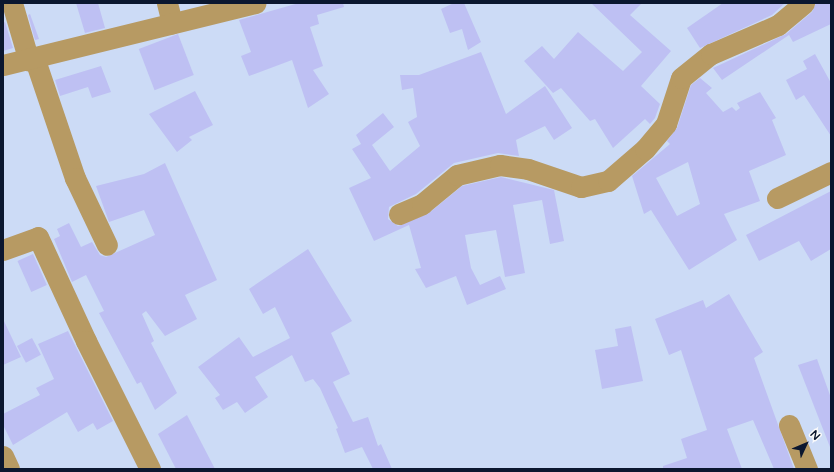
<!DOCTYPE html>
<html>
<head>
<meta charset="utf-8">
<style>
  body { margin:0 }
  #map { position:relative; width:834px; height:472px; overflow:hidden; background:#ccdbf6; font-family:"Varela Round",sans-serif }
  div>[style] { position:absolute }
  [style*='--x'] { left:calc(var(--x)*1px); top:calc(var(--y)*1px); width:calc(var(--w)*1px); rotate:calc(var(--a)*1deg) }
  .building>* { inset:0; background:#bec0f3; transform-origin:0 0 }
  .minor>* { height:21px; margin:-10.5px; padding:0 10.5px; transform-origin:10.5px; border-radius:10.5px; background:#b79a63 }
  span { translate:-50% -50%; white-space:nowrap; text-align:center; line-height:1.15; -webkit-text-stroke:3.5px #fbfbfb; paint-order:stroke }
  .frame { position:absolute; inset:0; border:4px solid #0b172f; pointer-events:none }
  .north { position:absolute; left:786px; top:424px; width:40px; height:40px; -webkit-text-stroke:3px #fbfbfb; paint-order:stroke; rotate:46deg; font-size:11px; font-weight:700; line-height:16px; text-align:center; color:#0b172f }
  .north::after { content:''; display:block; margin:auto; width:14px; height:18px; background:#0b172f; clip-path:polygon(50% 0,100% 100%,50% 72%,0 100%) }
</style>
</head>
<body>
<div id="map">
  <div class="building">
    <div style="clip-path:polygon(76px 3px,98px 3px,105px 28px,85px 33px)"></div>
    <div style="clip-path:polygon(299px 3px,343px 3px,344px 7px,317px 15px,319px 24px,310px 27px,323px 66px,313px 70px,329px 94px,308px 108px,292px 60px,249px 76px,241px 56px,251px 52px,239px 20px)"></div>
    <div style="clip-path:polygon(454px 3px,464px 3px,481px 42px,468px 50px,462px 29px,450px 33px,441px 9px)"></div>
    <div style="clip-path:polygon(591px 3px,642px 3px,630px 15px,671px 51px,641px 86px,660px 104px,655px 118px,650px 124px,645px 119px,613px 148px,595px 119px,590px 121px,561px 88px,553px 93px,524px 61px,542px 46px,554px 59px,578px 32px,623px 71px,642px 52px)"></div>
    <div style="clip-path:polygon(723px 3px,785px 3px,772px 15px,700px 48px,687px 28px)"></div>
    <div style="clip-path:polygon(816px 3px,831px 3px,831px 24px,793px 42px,789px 35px,722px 80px,713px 68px,786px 34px,812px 12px)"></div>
    <div style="clip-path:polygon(30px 14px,39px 39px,35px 40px,28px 15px)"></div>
    <div style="clip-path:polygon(5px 22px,13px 48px,3px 51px,3px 23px)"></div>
    <div style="left:178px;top:34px;width:44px;height:42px;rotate:69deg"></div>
    <div style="clip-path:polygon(481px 52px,506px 114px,545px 86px,572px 128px,554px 140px,545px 126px,516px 140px,519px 156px,498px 153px,454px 163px,416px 194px,389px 207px,388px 219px,398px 226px,429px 213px,462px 186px,501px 177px,554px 190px,564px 241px,550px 244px,542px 200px,513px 205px,525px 273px,505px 277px,496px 230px,465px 235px,471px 268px,480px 285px,500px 276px,506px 289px,467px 305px,456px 276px,426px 288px,415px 269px,421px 268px,409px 225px,374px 241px,349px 188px,371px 178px,352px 149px,361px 144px,356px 135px,383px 113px,394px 127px,372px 145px,390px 171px,420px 146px,408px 122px,417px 117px,413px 88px,402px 90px,400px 75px,419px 75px)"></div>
    <div style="clip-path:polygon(815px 54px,831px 83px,831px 136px,804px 95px,796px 100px,786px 80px,807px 69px,803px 61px)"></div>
    <div style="clip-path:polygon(101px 66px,111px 92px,92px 98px,88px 87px,60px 96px,55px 80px)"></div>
    <div style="clip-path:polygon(evenodd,700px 78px,712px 88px,706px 93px,723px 112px,732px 107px,736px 111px,740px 108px,737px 103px,760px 92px,776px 118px,772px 120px,786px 155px,749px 171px,760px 201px,724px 214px,737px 240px,689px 270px,651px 210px,644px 214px,632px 176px,670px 144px,667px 141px,677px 128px,691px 85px,700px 78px,688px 162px,700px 204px,677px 216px,656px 178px,688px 162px)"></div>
    <div style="clip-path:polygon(195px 91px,213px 125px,189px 137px,192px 140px,177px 152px,149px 114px)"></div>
    <div style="clip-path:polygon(165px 163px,217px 280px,185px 295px,197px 319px,165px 336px,146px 311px,142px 314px,154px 341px,151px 343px,177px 393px,155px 410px,141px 382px,137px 384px,99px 313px,104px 311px,86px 275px,72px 282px,54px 239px,60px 236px,57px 229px,69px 223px,81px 247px,92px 242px,100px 255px,106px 257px,155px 235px,144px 210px,109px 222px,96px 186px,144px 174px)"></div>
    <div style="clip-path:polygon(831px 191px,831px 249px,811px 261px,799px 241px,759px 261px,746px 235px)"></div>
    <div style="clip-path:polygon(308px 249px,352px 321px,331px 333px,350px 374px,333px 382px,353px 422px,368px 417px,378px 446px,381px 444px,392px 469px,373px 469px,362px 447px,345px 453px,336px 429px,338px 428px,320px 388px,313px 379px,305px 382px,292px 355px,255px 377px,268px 397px,245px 413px,237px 402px,223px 410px,215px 398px,220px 395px,198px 367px,239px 337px,253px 357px,290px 338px,275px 307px,263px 314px,249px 289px)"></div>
    <div style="left:33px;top:254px;width:34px;height:17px;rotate:66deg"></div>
    <div style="clip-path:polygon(729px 294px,763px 352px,754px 358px,794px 469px,774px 469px,753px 420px,727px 429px,742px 469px,663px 469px,663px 466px,687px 458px,681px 439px,707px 430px,681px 350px,669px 355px,655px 319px,703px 300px,706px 308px)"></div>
    <div style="clip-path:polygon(3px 319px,21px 357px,3px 365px)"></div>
    <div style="clip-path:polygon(631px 326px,643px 381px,602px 389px,595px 350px,618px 346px,615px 329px)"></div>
    <div style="clip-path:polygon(68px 331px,113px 421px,97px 430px,93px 423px,78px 432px,67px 412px,13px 445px,3px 425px,3px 414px,40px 395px,36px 388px,54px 379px,38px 344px)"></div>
    <div style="left:32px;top:338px;width:19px;height:17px;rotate:62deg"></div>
    <div style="clip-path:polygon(817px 359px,831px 398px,830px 447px,798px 365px)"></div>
    <div style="clip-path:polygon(187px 415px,215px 469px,176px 469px,158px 434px)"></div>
  </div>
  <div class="minor">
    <div style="--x:12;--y:3;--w:60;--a:73.7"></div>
    <div style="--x:167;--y:3;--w:21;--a:76"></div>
    <div style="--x:35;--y:60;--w:125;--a:71.3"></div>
    <div style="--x:75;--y:178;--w:74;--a:64.5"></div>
    <div style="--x:3;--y:65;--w:260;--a:-13.8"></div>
    <div style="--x:777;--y:198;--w:60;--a:-25.7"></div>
    <div style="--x:399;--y:214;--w:25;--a:-23"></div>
    <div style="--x:422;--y:204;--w:45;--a:-39.6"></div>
    <div style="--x:457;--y:175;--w:44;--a:-13.1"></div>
    <div style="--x:500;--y:165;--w:28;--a:8"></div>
    <div style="--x:528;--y:169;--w:56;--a:18.8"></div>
    <div style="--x:581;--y:187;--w:28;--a:-13"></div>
    <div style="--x:608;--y:181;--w:49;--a:-40.9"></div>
    <div style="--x:645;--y:149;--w:33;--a:-50"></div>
    <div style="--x:666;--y:124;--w:48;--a:-71.9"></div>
    <div style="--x:681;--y:78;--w:38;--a:-39"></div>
    <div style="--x:711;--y:54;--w:73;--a:-23.4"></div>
    <div style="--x:778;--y:25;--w:34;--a:-40"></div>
    <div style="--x:3;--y:250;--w:37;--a:-20"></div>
    <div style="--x:38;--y:237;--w:115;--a:65.2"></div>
    <div style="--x:86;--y:341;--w:143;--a:63.4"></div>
    <div style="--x:789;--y:425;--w:48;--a:67.8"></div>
    <div style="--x:3;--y:456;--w:14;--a:65"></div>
  </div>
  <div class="frame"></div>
  <div class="north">N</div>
</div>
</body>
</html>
